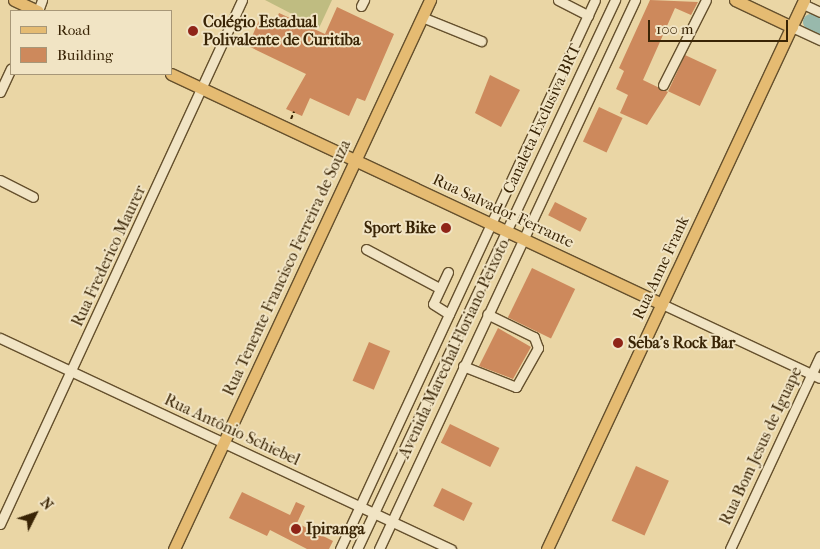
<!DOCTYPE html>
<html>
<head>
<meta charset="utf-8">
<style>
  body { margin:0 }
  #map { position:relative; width:820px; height:549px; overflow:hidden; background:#ead6a5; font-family:"IM FELL French Canon",serif }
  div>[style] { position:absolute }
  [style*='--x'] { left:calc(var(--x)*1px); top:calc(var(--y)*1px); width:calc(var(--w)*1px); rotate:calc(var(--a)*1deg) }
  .green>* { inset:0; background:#bfbc81 }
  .river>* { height:16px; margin:-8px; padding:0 8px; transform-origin:8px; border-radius:8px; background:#98b9ac }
  .building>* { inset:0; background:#cd895c; transform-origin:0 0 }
  .path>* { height:2px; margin-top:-1px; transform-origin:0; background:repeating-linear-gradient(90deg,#392405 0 4px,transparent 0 6.5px) }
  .roads { filter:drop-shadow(1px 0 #65502d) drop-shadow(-1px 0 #65502d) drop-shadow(0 1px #65502d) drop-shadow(0 -1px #65502d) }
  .minor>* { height:9px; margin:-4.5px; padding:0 4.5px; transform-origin:4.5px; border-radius:4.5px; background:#f1e4c4 }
  .major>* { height:11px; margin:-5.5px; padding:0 5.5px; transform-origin:5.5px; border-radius:5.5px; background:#e5bb72 }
  .dots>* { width:14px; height:14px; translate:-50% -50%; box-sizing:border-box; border:2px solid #f1e4c4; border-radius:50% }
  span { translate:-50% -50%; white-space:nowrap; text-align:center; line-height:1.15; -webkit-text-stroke:4px #f1e4c4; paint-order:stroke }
  .poi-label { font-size:16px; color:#392405; font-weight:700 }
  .left { translate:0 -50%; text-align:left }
  .right { translate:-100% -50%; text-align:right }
  .street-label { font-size:16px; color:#392405 }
  .legend { position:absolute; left:10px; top:10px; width:162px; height:65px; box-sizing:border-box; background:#f1e4c4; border:1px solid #a79778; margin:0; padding:6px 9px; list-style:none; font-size:15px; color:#392405 }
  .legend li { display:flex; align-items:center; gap:10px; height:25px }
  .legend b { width:25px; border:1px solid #a79778 }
  .north { position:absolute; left:10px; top:489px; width:50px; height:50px; -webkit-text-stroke:4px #f1e4c4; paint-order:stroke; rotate:49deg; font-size:14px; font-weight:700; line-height:20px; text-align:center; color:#392405 }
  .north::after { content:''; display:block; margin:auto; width:18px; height:22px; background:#392405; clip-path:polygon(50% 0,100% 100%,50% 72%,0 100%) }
  .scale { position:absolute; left:648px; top:20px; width:140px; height:22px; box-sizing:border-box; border:2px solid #392405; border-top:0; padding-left:6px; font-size:15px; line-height:18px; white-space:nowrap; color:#392405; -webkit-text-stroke:4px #f1e4c4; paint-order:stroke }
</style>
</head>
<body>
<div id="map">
  <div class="green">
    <div style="clip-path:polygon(265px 0,332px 0,319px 28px)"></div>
  </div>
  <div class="river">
    <div style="--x:811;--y:22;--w:10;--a:29"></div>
  </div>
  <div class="building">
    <div style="clip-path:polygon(650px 0,698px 2px,691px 15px,675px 8px,643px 80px,668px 92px,647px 125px,620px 113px,628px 95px,616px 89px,624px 71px,619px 68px)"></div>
    <div style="clip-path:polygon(337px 7px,394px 34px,365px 101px,357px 98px,349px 116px,310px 98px,302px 116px,286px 109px,306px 74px,248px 46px,260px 18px,274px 25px,279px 13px,325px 34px)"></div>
    <div style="left:685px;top:55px;width:35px;height:40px;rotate:25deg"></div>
    <div style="clip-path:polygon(490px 75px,520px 90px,501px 127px,475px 113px)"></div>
    <div style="left:599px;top:107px;width:26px;height:38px;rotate:25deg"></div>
    <div style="left:555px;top:202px;width:36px;height:15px;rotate:27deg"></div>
    <div style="left:532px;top:268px;width:48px;height:55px;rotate:26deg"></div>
    <div style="clip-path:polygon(498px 328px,531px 347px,513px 379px,479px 366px)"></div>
    <div style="left:369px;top:342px;width:23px;height:42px;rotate:23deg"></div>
    <div style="left:450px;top:424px;width:55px;height:21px;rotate:26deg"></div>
    <div style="left:636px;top:466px;width:36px;height:60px;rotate:24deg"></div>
    <div style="left:442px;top:488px;width:34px;height:20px;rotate:26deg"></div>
    <div style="clip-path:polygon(242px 492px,290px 515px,296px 502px,305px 506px,297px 523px,333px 541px,329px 549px,307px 549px,270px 530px,267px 536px,229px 518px)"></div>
  </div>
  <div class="path">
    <div style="--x:291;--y:119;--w:8;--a:-67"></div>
  </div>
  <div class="roads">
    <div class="minor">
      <div style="--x:558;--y:0;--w:34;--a:27"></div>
      <div style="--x:803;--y:4;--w:19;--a:25"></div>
      <div style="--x:361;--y:6;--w:7;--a:-63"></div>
      <div style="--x:38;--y:11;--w:12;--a:-70"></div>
      <div style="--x:422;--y:17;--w:64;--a:22.1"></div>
      <div style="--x:792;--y:27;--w:31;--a:25"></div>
      <div style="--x:663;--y:85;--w:95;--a:-63.2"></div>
      <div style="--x:0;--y:92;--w:26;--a:-65"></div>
      <div style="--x:0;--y:180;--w:37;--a:27"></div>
      <div style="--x:366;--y:249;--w:83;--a:28.1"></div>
      <div style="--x:448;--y:272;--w:35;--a:115"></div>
      <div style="--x:433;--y:304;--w:19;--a:32"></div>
      <div style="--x:662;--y:304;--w:174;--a:25.1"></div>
      <div style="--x:0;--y:338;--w:498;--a:25.1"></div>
      <div style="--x:463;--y:366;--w:57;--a:21.6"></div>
      <div style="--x:516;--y:387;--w:45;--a:-60.6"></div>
      <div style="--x:538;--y:348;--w:12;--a:-110"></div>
      <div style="--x:534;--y:337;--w:52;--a:-153.9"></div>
      <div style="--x:0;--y:524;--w:577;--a:-65.21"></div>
      <div style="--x:340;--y:549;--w:605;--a:-65.09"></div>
      <div style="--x:357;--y:549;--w:607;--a:-64.83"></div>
      <div style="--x:379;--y:549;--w:606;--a:-65"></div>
      <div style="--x:730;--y:549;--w:213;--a:-65"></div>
    </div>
    <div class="major">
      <div style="--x:14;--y:0;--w:26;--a:25"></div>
      <div style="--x:735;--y:0;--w:63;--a:25.3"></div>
      <div style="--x:171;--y:74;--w:542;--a:25.1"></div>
      <div style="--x:174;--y:549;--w:606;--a:-65"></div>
      <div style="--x:547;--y:549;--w:606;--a:-64.91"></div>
    </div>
  </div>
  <div class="dots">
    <div style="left:193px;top:31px;background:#8f2418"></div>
    <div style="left:446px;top:228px;background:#8f2418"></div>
    <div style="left:618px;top:343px;background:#8f2418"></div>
    <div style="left:296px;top:529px;background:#8f2418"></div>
  </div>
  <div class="poi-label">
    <span class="left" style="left:203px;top:31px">Colégio Estadual<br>Polivalente de Curitiba</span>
    <span class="right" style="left:436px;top:228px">Sport Bike</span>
    <span class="left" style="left:628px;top:343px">Seba's Rock Bar</span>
    <span class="left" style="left:306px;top:529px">Ipiranga</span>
  </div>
  <div class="street-label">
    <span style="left:542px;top:119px;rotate:-65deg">Canaleta Exclusiva BRT</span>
    <span style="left:503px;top:211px;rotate:25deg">Rua Salvador Ferrante</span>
    <span style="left:109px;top:256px;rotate:-65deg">Rua Frederico Maurer</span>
    <span style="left:287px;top:268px;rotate:-65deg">Rua Tenente Francisco Ferreira de Souza</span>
    <span style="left:661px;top:268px;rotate:-65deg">Rua Anne Frank</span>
    <span style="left:454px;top:349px;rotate:-65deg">Avenida Marechal Floriano Peixoto</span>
    <span style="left:232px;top:430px;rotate:25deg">Rua Antônio Schiebel</span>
    <span style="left:761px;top:446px;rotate:-65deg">Rua Bom Jesus de Iguape</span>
  </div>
  <ul class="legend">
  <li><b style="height:6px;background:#e5bb72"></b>Road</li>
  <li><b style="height:14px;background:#cd895c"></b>Building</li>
  </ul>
  <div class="north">N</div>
  <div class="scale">100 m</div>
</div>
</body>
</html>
